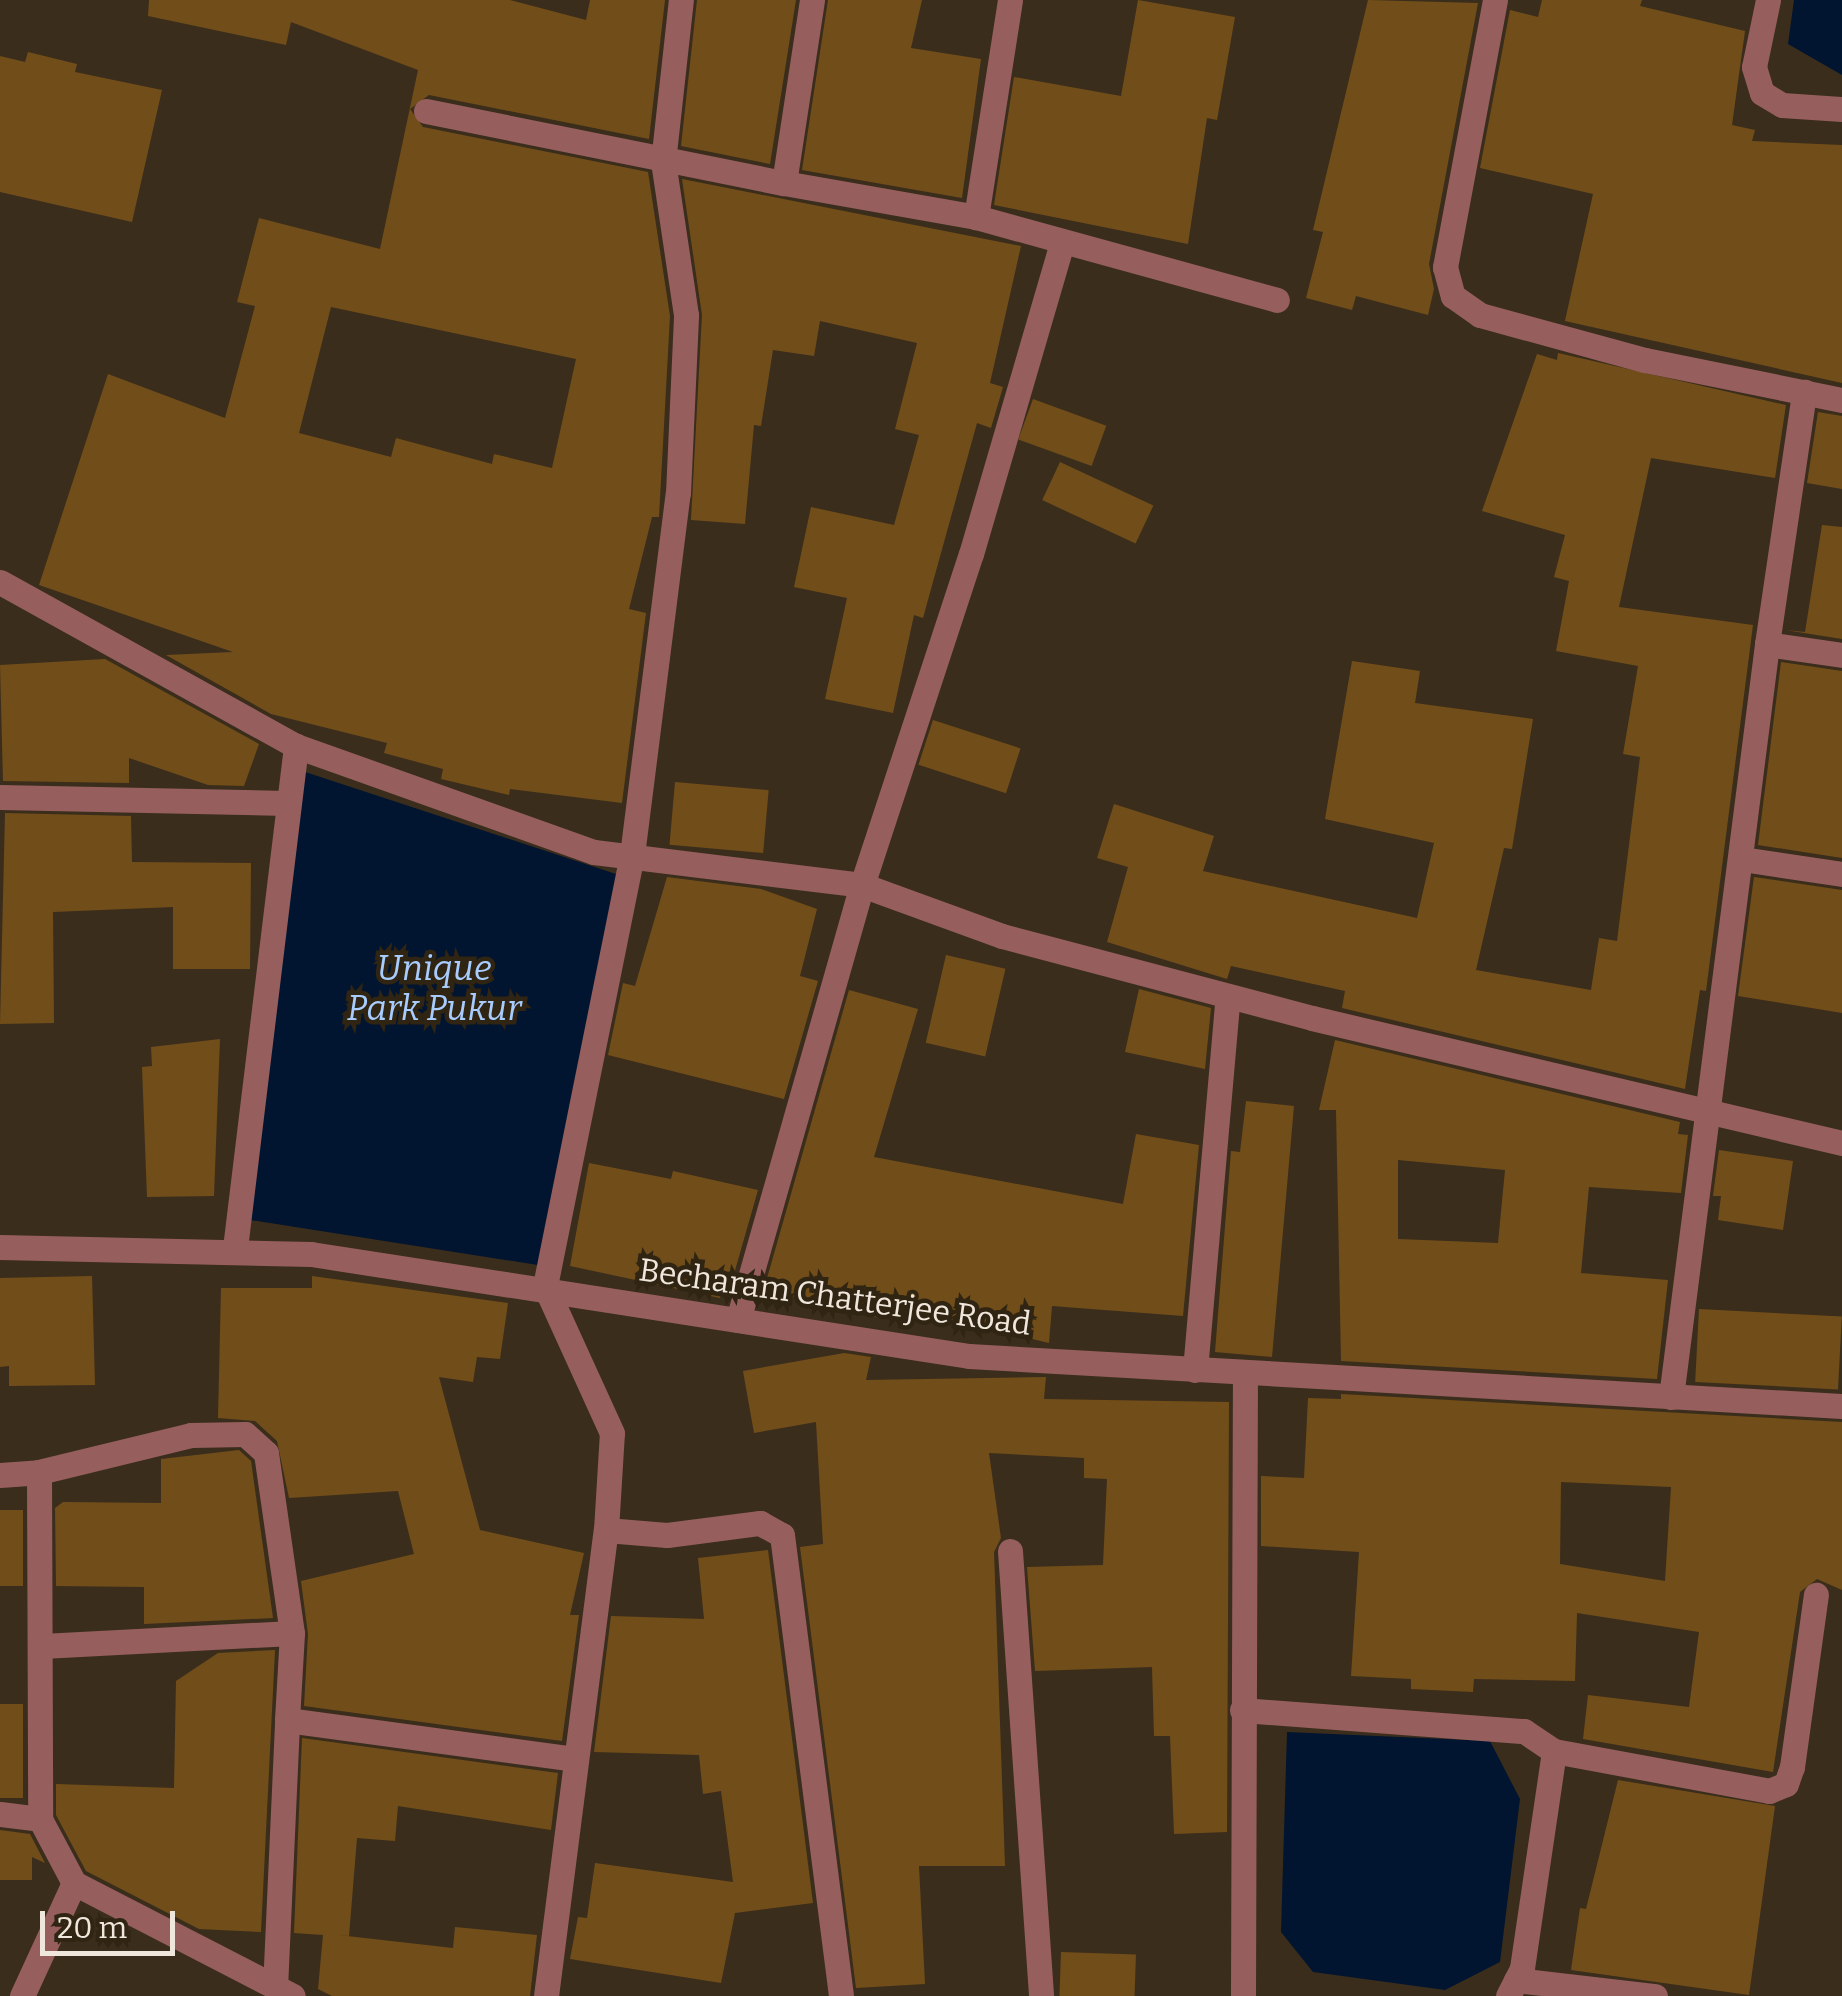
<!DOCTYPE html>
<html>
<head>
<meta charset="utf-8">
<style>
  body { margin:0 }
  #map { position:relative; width:1842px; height:1996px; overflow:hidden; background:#3b2d1c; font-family:Bitter,serif }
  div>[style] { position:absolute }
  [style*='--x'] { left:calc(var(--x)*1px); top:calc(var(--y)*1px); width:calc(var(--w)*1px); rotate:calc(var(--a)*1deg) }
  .water>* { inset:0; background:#011531 }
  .building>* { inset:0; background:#714e19; transform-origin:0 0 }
  .street>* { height:25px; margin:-12.5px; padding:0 12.5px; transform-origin:12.5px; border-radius:12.5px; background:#965f5e }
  span { translate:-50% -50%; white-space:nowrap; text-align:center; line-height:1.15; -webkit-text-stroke:9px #302412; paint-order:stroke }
  .street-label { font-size:32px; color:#f0e7dc }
  .water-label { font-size:35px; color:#a7ccfd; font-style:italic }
  .scale { position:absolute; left:40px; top:1911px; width:135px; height:45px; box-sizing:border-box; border:5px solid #f0e7dc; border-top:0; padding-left:12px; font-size:30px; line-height:35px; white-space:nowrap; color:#f0e7dc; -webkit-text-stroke:8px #302412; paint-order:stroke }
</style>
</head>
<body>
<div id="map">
  <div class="water">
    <div style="clip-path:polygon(1794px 0,1842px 0,1842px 75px,1788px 44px)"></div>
    <div style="clip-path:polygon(296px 769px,622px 876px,544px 1266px,244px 1219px)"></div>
    <div style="clip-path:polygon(1287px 1732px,1490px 1741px,1520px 1799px,1500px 1962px,1445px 1990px,1313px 1972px,1281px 1932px)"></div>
  </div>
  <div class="building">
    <div style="clip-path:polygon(evenodd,149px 0,510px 0,586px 20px,590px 0,665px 0,649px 139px,429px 95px,410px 109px,423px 127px,648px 172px,670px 316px,659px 517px,652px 517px,629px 609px,646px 613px,622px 803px,510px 789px,509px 795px,441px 779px,443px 769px,384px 753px,387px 743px,271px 714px,166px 655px,233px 652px,39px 585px,108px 374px,225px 418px,255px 306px,237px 302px,259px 218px,380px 249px,418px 70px,291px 22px,286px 45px,148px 16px,149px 0,331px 307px,576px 359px,552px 468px,494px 454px,492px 464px,396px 438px,391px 457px,299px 433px,331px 307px)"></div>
    <div style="clip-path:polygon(697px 0,796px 0,770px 164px,681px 146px)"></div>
    <div style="clip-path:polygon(828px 0,922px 0,911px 48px,981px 59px,962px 198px,802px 170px)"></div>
    <div style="clip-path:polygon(1138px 0,1235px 17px,1217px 120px,1207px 118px,1188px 244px,994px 205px,1014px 77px,1121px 96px)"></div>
    <div style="clip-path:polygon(1368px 0,1478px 3px,1429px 264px,1434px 289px,1428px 315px,1356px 296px,1352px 310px,1306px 298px,1323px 232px,1313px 230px)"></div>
    <div style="clip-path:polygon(1542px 0,1642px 0,1640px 6px,1745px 31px,1732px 125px,1755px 130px,1752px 141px,1842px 145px,1842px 383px,1565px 321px,1593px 194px,1480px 168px,1510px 10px,1538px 17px)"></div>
    <div style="clip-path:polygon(28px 52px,77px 64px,75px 72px,162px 90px,132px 222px,0 192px,0 56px,25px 62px)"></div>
    <div style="clip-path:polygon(682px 179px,1021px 246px,990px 383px,1003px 387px,991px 428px,977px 423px,923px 618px,914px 615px,893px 713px,825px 699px,847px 598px,794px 587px,811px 507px,894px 525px,919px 435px,895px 429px,917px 343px,820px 321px,814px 356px,773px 350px,761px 426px,754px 425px,745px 524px,691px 520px,702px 315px)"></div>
    <div style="clip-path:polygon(1558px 353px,1786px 405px,1775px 478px,1651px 458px,1619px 607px,1753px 625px,1706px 991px,1700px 990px,1685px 1089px,1342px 1008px,1345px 991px,1231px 966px,1227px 979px,1107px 942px,1128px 867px,1097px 858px,1114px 804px,1214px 836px,1203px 871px,1417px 918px,1434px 843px,1325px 819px,1352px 661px,1420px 671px,1415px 703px,1533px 719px,1512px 849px,1504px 848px,1476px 970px,1591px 990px,1599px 938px,1617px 941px,1640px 757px,1623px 754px,1638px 666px,1556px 651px,1569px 581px,1554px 577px,1565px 535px,1482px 511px,1537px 354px,1557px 360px)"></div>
    <div style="left:1033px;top:399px;width:78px;height:43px;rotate:20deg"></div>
    <div style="clip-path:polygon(1818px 412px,1842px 416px,1842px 489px,1807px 483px)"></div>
    <div style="left:1060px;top:462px;width:103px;height:42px;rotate:25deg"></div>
    <div style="clip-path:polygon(1822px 525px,1842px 527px,1842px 639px,1785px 630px,1805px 632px)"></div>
    <div style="clip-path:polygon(105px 659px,259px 744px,244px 786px,208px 785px,129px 758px,129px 783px,3px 781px,0 665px)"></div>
    <div style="clip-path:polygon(1781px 662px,1842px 671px,1842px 858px,1758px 845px)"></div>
    <div style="left:933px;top:720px;width:92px;height:47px;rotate:18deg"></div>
    <div style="left:675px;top:782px;width:94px;height:63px;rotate:5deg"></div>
    <div style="clip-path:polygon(5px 813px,131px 816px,132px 862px,251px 863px,250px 969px,173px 969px,173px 907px,53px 912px,54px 1023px,0 1024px)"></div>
    <div style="clip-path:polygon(667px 877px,761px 889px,817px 909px,800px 976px,818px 981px,784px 1099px,608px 1055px,623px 983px,635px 986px)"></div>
    <div style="clip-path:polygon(1754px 877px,1842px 890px,1842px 1013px,1738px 996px)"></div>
    <div style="left:946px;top:955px;width:61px;height:90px;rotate:13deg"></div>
    <div style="clip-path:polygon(1139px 989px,1211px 1008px,1205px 1069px,1125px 1052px)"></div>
    <div style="clip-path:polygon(849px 990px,918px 1009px,874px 1157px,1123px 1204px,1136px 1134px,1199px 1145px,1183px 1316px,1052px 1306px,1049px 1343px,882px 1303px,879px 1318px,764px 1289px)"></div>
    <div style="clip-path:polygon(220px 1039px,214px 1196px,147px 1197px,142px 1067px,152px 1066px,151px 1047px)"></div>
    <div style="clip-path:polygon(evenodd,1335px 1040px,1680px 1122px,1678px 1134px,1688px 1135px,1681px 1193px,1589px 1187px,1581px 1273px,1668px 1280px,1657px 1379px,1341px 1361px,1336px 1110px,1319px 1110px,1335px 1040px,1398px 1160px,1505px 1170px,1498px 1243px,1398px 1239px,1398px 1160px)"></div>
    <div style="clip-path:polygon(1246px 1101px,1294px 1106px,1272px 1357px,1215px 1352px,1231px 1151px,1240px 1152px)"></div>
    <div style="clip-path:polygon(1719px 1150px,1793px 1161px,1783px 1230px,1718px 1220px,1721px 1196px,1713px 1196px)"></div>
    <div style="clip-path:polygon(589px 1163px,671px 1179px,673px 1171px,758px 1190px,732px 1281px,724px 1279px,720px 1298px,570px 1266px)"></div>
    <div style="clip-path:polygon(92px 1276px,95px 1385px,9px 1386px,9px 1366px,0 1367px,0 1278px)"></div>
    <div style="clip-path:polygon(312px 1276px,508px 1303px,500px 1359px,477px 1357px,473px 1382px,439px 1377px,480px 1530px,584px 1553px,570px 1615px,579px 1615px,562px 1741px,304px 1706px,308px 1634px,301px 1581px,414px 1554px,398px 1491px,289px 1498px,277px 1441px,255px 1421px,218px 1418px,221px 1288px,312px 1288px)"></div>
    <div style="left:1699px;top:1309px;width:143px;height:73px;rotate:3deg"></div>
    <div style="clip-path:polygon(844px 1353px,871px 1357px,866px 1380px,1046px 1377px,1044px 1399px,1229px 1402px,1227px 1832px,1174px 1834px,1170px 1736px,1154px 1736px,1152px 1667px,1035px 1671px,1027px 1567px,1103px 1565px,1107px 1479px,1084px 1478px,1084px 1458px,989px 1453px,1001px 1538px,994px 1552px,1005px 1866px,919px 1866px,925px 1984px,856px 1988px,800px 1547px,823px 1544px,816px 1422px,754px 1433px,743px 1371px)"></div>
    <div style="clip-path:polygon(evenodd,1341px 1394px,1842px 1422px,1842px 1590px,1817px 1579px,1800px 1592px,1773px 1772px,1583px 1739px,1588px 1695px,1689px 1707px,1699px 1632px,1577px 1613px,1575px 1681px,1474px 1679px,1473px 1692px,1411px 1689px,1411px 1679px,1351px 1676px,1359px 1552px,1261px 1546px,1261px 1476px,1304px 1478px,1308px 1398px,1341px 1399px,1341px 1394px,1561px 1482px,1671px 1487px,1665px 1581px,1560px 1564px,1561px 1482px)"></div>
    <div style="clip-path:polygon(239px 1450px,251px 1461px,273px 1618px,144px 1624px,144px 1587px,56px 1586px,55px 1508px,63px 1502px,161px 1503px,161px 1459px)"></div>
    <div style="left:0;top:1510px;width:23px;height:76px"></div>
    <div style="clip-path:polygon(768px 1550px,813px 1903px,735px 1913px,721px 1983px,570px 1959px,578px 1917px,587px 1918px,595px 1863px,733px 1882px,721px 1791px,703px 1794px,699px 1755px,594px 1752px,611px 1616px,704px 1619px,698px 1558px)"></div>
    <div style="clip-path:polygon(275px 1650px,261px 1932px,199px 1929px,86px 1871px,56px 1815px,56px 1784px,174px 1788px,176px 1681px,218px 1653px)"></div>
    <div style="left:0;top:1704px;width:23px;height:94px"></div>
    <div style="clip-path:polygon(302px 1738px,558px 1773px,551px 1830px,398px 1806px,395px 1841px,357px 1838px,349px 1936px,338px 1935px,453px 1948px,455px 1927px,537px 1935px,530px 1996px,332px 1996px,318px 1989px,323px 1935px,294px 1933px)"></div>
    <div style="clip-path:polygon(1618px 1780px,1775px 1806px,1749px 1995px,1571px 1970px,1580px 1908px,1586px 1909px)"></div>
    <div style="clip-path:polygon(0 1830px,30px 1834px,45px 1863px,32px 1857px,32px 1880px,0 1880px)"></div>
    <div style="left:1061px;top:1952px;width:75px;height:44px;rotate:2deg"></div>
  </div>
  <div class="street">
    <div style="--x:812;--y:0;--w:185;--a:98.7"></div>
    <div style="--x:784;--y:183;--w:195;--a:10"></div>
    <div style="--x:1010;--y:0;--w:220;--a:98.9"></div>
    <div style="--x:976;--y:217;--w:312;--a:15.4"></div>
    <div style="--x:1495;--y:0;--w:272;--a:100.6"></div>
    <div style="--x:1445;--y:267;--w:30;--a:75"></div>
    <div style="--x:1453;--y:296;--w:33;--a:35"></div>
    <div style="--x:1480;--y:315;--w:171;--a:15.3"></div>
    <div style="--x:1645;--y:360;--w:201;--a:11.5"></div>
    <div style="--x:1768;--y:0;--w:68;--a:101.8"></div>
    <div style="--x:1754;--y:67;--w:27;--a:73"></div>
    <div style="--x:1762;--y:93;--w:23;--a:31"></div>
    <div style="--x:1782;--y:105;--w:60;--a:3.8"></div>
    <div style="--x:426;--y:111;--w:365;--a:11.4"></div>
    <div style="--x:0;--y:582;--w:338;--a:29"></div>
    <div style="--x:296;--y:746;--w:316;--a:19.6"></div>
    <div style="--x:594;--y:852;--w:270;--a:7"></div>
    <div style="--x:862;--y:885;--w:149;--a:20"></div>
    <div style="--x:1002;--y:936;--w:321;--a:14.8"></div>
    <div style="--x:1312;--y:1018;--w:545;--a:13.27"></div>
    <div style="--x:1767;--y:644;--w:255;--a:-81.6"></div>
    <div style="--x:0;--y:797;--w:287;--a:1.2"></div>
    <div style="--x:1742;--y:859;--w:101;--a:8.5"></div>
    <div style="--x:0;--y:1247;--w:311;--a:1.3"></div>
    <div style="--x:311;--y:1254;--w:666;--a:8.81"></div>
    <div style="--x:969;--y:1356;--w:874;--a:3.28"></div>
    <div style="--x:235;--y:1248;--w:506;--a:-83.07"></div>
    <div style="--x:738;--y:1320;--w:452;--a:-74.1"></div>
    <div style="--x:862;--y:885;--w:348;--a:-71.8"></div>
    <div style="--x:971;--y:554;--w:325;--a:-73.7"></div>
    <div style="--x:1195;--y:1370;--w:375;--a:-85"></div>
    <div style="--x:1671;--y:1397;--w:759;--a:-82.73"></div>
    <div style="--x:1767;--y:644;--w:76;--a:8.3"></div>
    <div style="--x:39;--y:1472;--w:156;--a:-13.7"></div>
    <div style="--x:191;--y:1435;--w:54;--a:-1.1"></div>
    <div style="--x:245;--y:1434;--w:28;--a:42"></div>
    <div style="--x:266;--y:1453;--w:182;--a:81.8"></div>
    <div style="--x:0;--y:1475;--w:39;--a:-4"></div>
    <div style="--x:39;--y:1472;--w:347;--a:89.8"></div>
    <div style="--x:40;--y:1819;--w:72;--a:62"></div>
    <div style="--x:74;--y:1883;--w:246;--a:27.3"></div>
    <div style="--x:606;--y:1530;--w:61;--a:4.7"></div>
    <div style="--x:667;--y:1535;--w:94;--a:-7.4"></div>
    <div style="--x:760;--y:1523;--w:25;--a:29"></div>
    <div style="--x:782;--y:1535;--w:465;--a:82.7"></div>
    <div style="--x:1010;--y:1551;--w:446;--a:86"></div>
    <div style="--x:42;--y:1646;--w:250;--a:-3"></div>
    <div style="--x:292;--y:1633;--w:87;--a:93.3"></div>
    <div style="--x:287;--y:1720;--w:290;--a:7.7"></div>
    <div style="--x:1242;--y:1710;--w:283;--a:4.3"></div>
    <div style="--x:1524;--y:1731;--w:36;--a:34"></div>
    <div style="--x:1554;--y:1751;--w:219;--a:10.5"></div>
    <div style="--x:1769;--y:1791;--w:18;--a:-22"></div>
    <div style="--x:1786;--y:1784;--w:18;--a:-71"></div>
    <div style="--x:1792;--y:1767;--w:174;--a:-82.1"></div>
    <div style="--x:0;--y:1814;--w:40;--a:7.1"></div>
    <div style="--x:1516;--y:1980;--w:140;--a:6.6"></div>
    <div style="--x:275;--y:1988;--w:268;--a:-87.4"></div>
    <div style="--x:22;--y:1996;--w:124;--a:-65.3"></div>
    <div style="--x:546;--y:1996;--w:470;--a:-82.7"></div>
    <div style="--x:606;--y:1530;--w:97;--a:-86.5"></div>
    <div style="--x:612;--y:1433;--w:162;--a:-114.5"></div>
    <div style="--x:545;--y:1286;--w:440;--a:-78.6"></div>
    <div style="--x:632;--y:855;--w:365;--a:-82.8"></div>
    <div style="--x:678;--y:493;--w:178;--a:-87.4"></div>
    <div style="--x:686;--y:315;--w:155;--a:-98.5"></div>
    <div style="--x:663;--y:162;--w:163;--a:-83.7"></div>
    <div style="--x:1243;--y:1996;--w:623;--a:-89.82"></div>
    <div style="--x:1508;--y:1996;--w:31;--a:-63"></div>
    <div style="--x:1522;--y:1968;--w:219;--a:-81.6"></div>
  </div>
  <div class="street-label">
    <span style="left:835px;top:1297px;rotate:8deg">Becharam Chatterjee Road</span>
  </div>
  <div class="water-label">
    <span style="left:434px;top:988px">Unique<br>Park Pukur</span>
  </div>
  <div class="scale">20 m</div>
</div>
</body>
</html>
